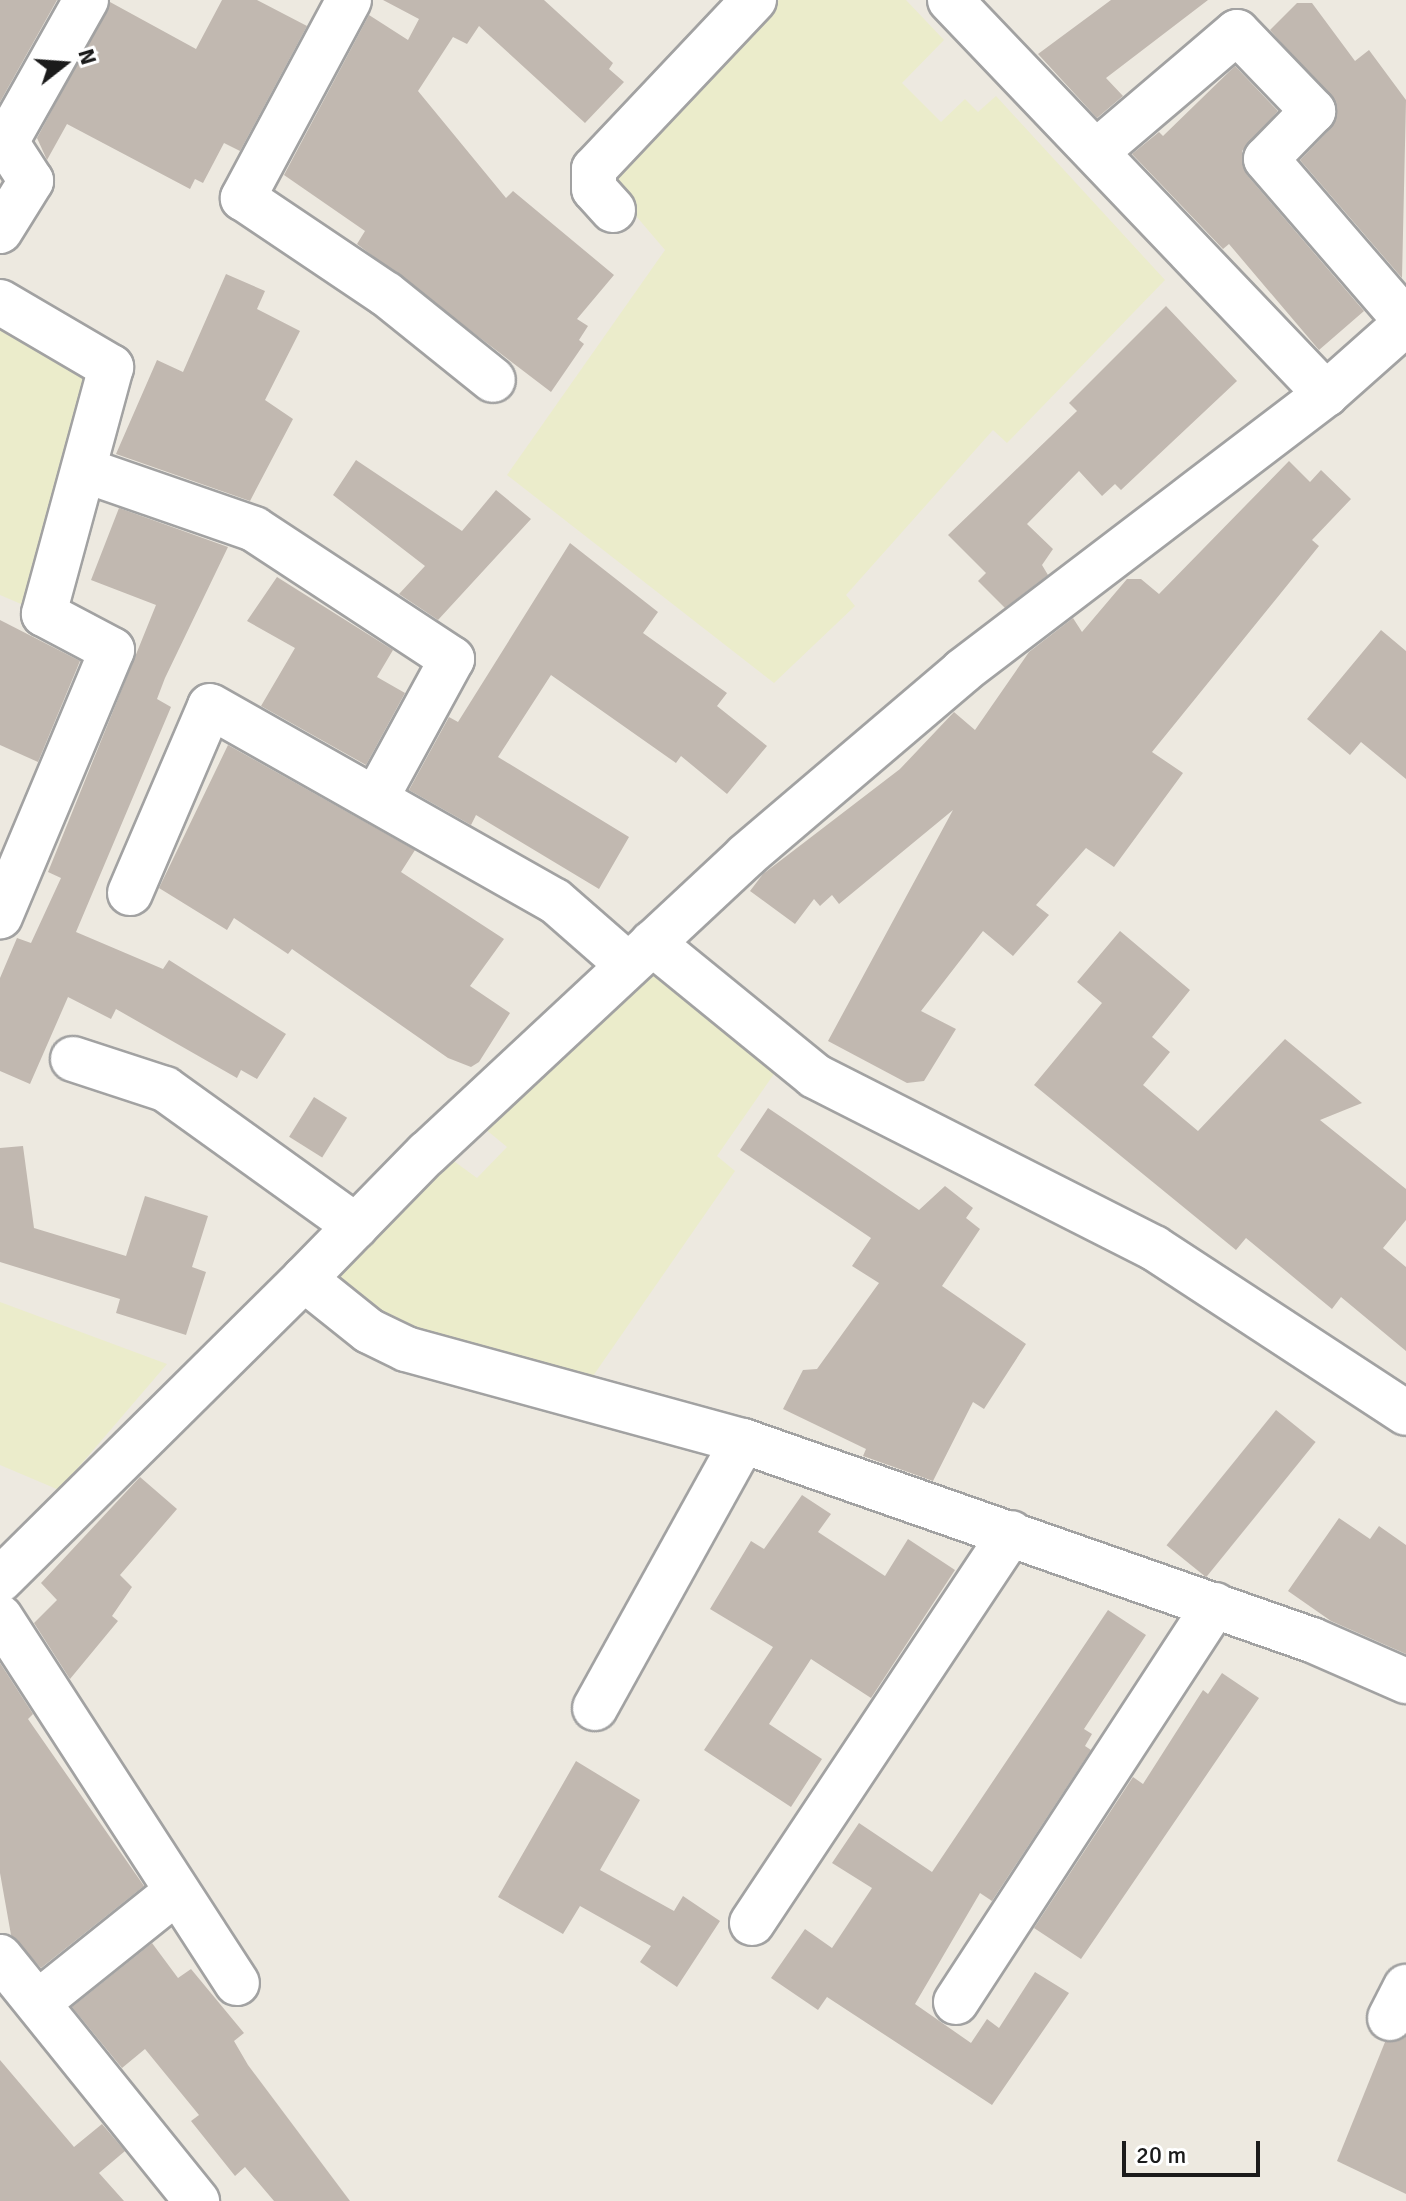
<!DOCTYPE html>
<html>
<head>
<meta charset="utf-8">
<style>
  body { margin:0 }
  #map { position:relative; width:1406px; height:2201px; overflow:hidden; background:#ede9e0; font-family:Signika,sans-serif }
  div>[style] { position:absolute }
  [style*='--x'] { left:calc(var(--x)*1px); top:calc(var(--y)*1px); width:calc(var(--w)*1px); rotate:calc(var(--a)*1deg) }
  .farmland>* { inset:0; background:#ebeccb }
  .building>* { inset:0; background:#c1b8b0; transform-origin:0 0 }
  .roads { filter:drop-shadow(2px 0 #a2a2a2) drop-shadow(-2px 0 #a2a2a2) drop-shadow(0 2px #a2a2a2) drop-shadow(0 -2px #a2a2a2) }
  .street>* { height:44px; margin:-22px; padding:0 22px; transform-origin:22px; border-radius:22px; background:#fff }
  span { translate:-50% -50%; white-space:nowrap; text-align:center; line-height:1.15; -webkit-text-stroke:6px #fff; paint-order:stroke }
  .north { position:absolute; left:24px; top:24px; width:80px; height:80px; -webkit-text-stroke:6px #fff; paint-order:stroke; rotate:73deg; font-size:22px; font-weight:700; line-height:32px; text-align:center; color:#1b1b1b }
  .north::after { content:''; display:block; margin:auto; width:28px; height:36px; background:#1b1b1b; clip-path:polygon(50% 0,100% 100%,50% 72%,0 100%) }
  .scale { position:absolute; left:1122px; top:2141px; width:138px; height:36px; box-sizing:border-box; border:4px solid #1b1b1b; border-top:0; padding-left:10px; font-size:24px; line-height:28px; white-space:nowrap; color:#1b1b1b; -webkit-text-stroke:6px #fff; paint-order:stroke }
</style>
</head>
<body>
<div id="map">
  <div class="farmland">
    <div style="clip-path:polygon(779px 0,906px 0,944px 40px,902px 83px,941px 122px,965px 99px,978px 112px,996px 96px,1165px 280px,1007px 443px,993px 430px,846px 595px,855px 606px,774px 683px,507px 475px,665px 250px,613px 189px,613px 170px)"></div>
    <div style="clip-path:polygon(0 325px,89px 373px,28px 607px,0 595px)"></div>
    <div style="clip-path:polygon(656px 969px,776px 1071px,717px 1156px,735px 1171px,593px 1376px,394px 1324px,331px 1280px,451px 1159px,477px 1178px,507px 1147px,484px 1128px)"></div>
    <div style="clip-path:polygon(0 1302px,167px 1364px,59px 1490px,0 1465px)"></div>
  </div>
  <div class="building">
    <div style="clip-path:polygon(0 0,57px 0,0 102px)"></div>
    <div style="clip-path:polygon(222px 0,257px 0,307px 26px,240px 151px,224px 143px,203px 183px,195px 179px,190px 189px,67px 124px,47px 160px,37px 138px,110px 2px,196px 49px)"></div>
    <div style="clip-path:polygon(383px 0,544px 0,613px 63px,609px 69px,624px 82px,585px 123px,479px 26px,467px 44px,453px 37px,418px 91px,506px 198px,513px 191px,614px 275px,577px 319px,588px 326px,579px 340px,584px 344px,551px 392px,357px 244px,365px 231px,284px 175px,369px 15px,408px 40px,419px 19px)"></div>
    <div style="clip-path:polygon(1111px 0,1208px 0,1106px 78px,1123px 96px,1097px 118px,1038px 54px)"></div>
    <div style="clip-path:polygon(1297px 3px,1312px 3px,1355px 61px,1369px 50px,1406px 100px,1402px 278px,1300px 160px,1331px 128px,1337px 106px,1270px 30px)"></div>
    <div style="clip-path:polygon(1235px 66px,1278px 111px,1242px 151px,1247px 175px,1364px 311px,1319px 350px,1229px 244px,1223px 249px,1132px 154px,1159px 132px,1163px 136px)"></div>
    <div style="clip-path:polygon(226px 274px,265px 291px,257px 309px,300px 331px,265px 400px,293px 419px,250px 501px,116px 454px,157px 360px,183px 372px)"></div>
    <div style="clip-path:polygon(1166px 306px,1237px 381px,1121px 490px,1115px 484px,1102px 496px,1079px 471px,1027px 524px,1053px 549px,1042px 565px,1048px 575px,1005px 608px,978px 581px,986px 573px,948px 535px,1077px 411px,1069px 403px)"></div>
    <div style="clip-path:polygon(356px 460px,462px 531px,496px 490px,531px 519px,438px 620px,399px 594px,425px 566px,333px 495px)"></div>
    <div style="clip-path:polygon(1289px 461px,1310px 482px,1321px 470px,1351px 499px,1312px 540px,1319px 546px,1152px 752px,1183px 773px,1114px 867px,1086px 848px,1036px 905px,1049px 915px,1013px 956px,983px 931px,921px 1011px,956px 1029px,924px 1081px,907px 1083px,828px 1041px,953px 810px,839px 904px,832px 895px,820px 906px,814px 899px,795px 924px,750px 891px,763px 874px,900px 769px,954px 712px,975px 730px,1029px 652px,1073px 618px,1082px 632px,1127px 579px,1141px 579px,1159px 594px)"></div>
    <div style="clip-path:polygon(119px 508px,228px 547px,165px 678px,157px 699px,171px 707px,76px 932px,163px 969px,169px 960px,286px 1034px,257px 1079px,241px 1070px,237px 1078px,116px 1009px,111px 1019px,68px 997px,30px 1084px,0 1071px,0 978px,17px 938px,31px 943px,61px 878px,48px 872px,156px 605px,91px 580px)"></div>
    <div style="clip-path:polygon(570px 543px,658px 612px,643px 633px,727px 693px,717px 706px,767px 746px,727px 794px,681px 756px,676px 763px,551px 675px,498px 757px,629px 837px,599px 889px,476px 815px,471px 825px,409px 790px,449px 717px,458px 722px)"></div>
    <div style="clip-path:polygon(277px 577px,393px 650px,377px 677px,405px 693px,366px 765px,261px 706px,295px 648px,247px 621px)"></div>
    <div style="clip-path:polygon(0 620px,80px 661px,38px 762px,0 745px)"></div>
    <div style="clip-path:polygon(1381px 630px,1406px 651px,1406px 779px,1361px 742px,1350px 755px,1307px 719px)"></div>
    <div style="clip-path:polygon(228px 745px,415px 850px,401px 872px,504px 939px,470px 986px,510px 1013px,479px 1062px,471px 1067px,448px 1058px,292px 949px,288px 954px,234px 918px,227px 930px,159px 888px)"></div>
    <div style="clip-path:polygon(1120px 931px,1190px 990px,1152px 1037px,1170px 1052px,1143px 1085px,1198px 1131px,1285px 1039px,1362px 1103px,1320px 1120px,1406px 1189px,1406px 1220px,1383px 1248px,1406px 1267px,1406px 1351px,1341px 1297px,1332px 1309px,1246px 1238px,1236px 1250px,1034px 1085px,1102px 1003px,1077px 982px)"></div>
    <div style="left:314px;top:1097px;width:39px;height:47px;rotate:32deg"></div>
    <div style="clip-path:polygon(768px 1108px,919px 1210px,945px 1186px,973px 1208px,966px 1218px,980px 1229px,942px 1286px,1026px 1344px,984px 1409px,973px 1402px,933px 1481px,863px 1456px,866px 1449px,783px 1409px,803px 1370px,817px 1369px,879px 1283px,852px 1266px,871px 1238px,740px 1150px)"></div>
    <div style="clip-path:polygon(23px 1146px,34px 1228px,126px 1256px,145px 1196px,208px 1216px,192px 1267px,206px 1272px,186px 1335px,116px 1313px,120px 1299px,0 1262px,0 1148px)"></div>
    <div style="left:1276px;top:1410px;width:51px;height:174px;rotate:39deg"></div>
    <div style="clip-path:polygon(140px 1477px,177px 1509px,120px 1575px,132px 1587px,112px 1616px,118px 1621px,70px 1679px,34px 1623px,57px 1600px,41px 1583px)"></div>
    <div style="clip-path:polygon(802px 1495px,831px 1514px,818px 1532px,885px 1576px,908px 1539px,955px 1570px,871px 1698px,811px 1659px,769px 1724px,822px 1759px,791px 1807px,704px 1750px,773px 1647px,710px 1609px,751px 1541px,764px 1549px)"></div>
    <div style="clip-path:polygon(1339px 1518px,1370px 1539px,1379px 1526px,1406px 1545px,1406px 1654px,1331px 1621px,1288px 1591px)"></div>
    <div style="clip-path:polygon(1108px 1610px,1146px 1635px,1084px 1729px,1092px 1734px,1085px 1746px,1091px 1750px,992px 1901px,980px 1893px,915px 2004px,971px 2043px,987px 2019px,999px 2028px,1035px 1972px,1069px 1993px,992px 2105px,827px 1997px,818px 2010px,771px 1978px,805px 1929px,832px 1948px,872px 1888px,832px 1863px,859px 1823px,932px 1872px)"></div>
    <div style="clip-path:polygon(0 1663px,33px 1714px,28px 1719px,144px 1886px,41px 1968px,11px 1935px,0 1873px)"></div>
    <div style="clip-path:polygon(1222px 1673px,1259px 1698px,1081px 1959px,1034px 1928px,1133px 1777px,1143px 1784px,1203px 1690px,1208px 1694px)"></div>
    <div style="clip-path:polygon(576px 1761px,640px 1800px,600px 1870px,674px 1911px,683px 1896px,720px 1921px,677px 1987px,640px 1962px,651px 1946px,580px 1906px,563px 1934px,498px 1897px)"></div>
    <div style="clip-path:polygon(152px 1943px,178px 1978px,191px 1969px,244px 2033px,234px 2041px,248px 2065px,350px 2201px,274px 2201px,245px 2167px,235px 2176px,191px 2121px,199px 2115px,145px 2049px,122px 2068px,72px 2007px)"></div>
    <div style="clip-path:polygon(1406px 2036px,1406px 2194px,1337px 2161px,1385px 2042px)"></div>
    <div style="clip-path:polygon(0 2060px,74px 2147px,102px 2124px,125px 2151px,99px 2173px,124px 2201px,0 2201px)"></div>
  </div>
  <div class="roads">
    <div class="street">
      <div style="--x:349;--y:0;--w:225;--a:118.2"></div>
      <div style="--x:243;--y:198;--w:172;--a:33.9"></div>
      <div style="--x:386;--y:294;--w:137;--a:38.8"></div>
      <div style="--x:950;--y:0;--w:545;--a:46.34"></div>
      <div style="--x:1096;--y:152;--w:185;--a:-40.4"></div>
      <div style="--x:1237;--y:32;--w:110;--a:46.1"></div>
      <div style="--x:1313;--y:111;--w:67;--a:134.4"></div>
      <div style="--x:1266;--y:159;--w:214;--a:49.2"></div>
      <div style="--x:613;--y:210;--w:28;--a:-132"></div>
      <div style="--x:594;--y:189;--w:20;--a:-90"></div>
      <div style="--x:594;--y:169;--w:233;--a:-46.6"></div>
      <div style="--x:0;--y:231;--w:59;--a:-58.2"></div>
      <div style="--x:31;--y:181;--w:46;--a:-122.7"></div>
      <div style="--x:6;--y:142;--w:163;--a:-60.6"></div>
      <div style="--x:0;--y:302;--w:129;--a:30.4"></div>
      <div style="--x:111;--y:367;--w:256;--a:105.2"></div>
      <div style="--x:44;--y:614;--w:77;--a:27.9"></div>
      <div style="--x:112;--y:650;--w:289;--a:112.8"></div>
      <div style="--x:1406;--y:323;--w:107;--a:138.4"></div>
      <div style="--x:1326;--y:394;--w:457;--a:142.7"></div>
      <div style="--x:963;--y:671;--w:285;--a:139.6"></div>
      <div style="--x:746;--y:856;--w:436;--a:137"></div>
      <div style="--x:427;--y:1153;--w:176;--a:134.3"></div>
      <div style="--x:304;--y:1279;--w:83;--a:38.7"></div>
      <div style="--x:369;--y:1331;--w:41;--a:25.9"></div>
      <div style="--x:406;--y:1349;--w:349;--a:15.3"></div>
      <div style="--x:743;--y:1441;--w:603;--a:19.28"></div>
      <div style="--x:1312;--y:1640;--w:103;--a:23.6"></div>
      <div style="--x:84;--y:470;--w:180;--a:19.1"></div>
      <div style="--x:254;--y:529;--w:237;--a:33.3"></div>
      <div style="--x:452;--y:659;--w:155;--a:118.6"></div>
      <div style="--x:130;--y:893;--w:203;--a:-66.8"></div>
      <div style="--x:210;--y:706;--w:396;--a:29.5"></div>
      <div style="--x:555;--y:901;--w:97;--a:41.2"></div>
      <div style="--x:652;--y:943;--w:210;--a:39.2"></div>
      <div style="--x:815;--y:1076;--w:380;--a:26.9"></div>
      <div style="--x:1154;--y:1248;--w:301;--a:33.2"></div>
      <div style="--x:73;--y:1059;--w:97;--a:18.1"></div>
      <div style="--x:165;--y:1089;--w:235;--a:35.7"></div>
      <div style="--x:0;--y:1580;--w:428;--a:-44.7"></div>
      <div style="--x:0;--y:1617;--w:436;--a:57.1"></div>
      <div style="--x:595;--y:1708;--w:305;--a:-61"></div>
      <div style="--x:752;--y:1923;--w:468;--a:-56.4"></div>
      <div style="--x:0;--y:1957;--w:314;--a:51.1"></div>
      <div style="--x:40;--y:2001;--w:174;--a:-38.7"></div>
      <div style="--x:956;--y:2002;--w:474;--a:-56.9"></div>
      <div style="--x:1390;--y:2018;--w:35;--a:-63"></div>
    </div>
  </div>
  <div class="north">N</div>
  <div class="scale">20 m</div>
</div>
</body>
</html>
